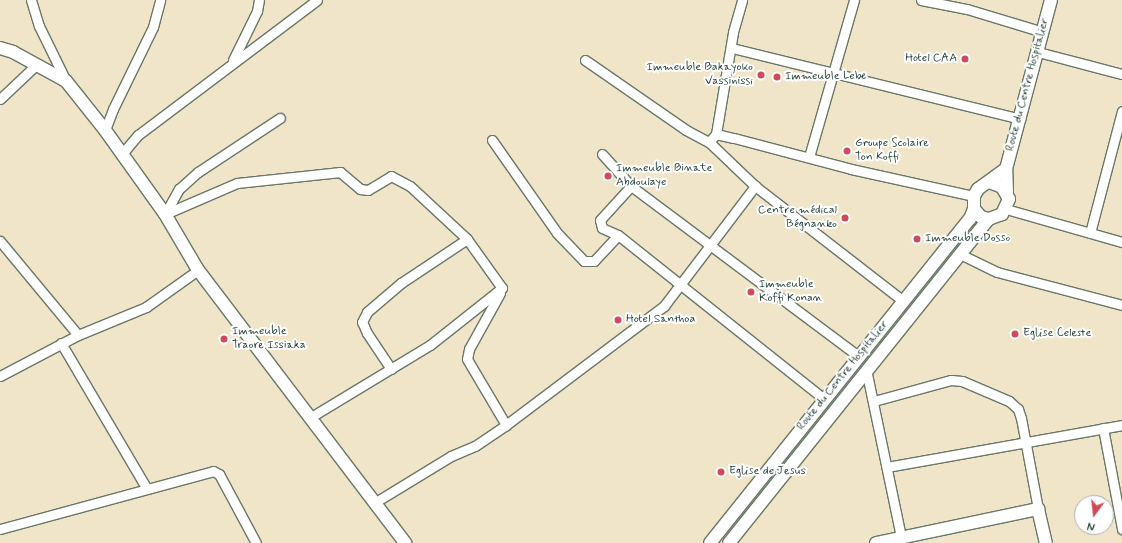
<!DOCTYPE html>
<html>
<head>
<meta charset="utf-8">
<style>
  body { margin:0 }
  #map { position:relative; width:1122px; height:543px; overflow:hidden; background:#f0e5c9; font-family:Mynerve,sans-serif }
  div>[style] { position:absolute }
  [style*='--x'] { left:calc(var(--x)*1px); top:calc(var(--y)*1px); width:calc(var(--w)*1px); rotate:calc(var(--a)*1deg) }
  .roads { filter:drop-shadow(1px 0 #687868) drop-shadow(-1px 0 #687868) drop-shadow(0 1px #687868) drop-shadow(0 -1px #687868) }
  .street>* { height:9px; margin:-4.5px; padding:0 4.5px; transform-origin:4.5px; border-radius:4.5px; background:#fff }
  .secondary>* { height:12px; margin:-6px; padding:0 6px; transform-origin:6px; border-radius:6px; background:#fff }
  .dots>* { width:11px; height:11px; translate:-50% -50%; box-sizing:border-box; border:2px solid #fff; border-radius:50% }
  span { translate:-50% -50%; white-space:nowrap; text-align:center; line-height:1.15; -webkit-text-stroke:4px #fff; paint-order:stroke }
  .poi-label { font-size:12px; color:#1f3d34 }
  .right { translate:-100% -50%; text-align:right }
  .left { translate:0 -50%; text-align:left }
  .street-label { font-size:12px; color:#1f3d34 }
  .north { position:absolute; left:1074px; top:495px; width:40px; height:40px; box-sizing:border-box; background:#fff; border:1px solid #a5b1ae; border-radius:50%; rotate:195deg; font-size:11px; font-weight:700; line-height:16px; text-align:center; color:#1f3d34 }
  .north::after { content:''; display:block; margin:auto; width:14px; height:18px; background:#d1495b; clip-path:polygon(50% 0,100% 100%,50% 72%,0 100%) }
</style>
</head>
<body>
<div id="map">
  <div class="roads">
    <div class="street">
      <div style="--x:31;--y:0;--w:27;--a:73"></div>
      <div style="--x:39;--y:26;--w:61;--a:63.9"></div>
      <div style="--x:921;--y:0;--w:47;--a:11.1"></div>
      <div style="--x:967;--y:9;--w:79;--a:16.8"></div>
      <div style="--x:732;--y:48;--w:297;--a:13.8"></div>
      <div style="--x:1038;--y:52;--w:87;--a:14.7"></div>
      <div style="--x:233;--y:60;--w:55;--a:-63.9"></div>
      <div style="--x:257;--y:11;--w:11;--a:-80"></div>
      <div style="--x:585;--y:60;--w:123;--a:34.7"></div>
      <div style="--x:686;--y:130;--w:26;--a:28"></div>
      <div style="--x:709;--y:142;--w:64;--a:43.7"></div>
      <div style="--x:755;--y:186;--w:187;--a:37.8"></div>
      <div style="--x:0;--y:99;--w:51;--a:-43.4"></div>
      <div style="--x:105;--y:130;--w:22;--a:-69"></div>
      <div style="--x:113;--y:109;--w:91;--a:-64"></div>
      <div style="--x:153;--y:27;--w:28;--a:-75"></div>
      <div style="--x:716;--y:134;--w:103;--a:-80.5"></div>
      <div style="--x:733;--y:32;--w:33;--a:-74"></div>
      <div style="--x:492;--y:140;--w:113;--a:55"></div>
      <div style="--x:557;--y:233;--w:39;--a:46"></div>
      <div style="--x:584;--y:261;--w:10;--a:0"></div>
      <div style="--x:594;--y:261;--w:35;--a:-47"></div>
      <div style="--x:709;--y:142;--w:11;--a:-49"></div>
      <div style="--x:716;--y:134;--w:18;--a:13"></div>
      <div style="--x:734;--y:138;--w:121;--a:14.8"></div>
      <div style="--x:851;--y:169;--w:126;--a:12.4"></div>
      <div style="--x:602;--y:154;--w:43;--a:47.8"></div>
      <div style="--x:631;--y:186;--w:284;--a:36.8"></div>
      <div style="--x:121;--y:155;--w:26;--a:-50"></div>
      <div style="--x:138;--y:135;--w:224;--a:-37"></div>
      <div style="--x:809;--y:157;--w:163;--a:-74"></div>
      <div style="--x:631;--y:186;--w:46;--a:132.4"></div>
      <div style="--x:600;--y:220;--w:8;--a:76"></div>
      <div style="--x:602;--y:228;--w:17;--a:24"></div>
      <div style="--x:618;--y:235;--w:263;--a:38.5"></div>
      <div style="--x:1006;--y:209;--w:121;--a:15.9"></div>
      <div style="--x:165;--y:214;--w:78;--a:-23.3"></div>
      <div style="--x:237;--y:183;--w:104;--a:-6.1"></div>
      <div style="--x:340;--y:172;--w:26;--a:40"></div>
      <div style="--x:360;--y:189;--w:8;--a:7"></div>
      <div style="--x:368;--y:190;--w:27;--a:-31"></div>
      <div style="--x:391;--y:176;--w:21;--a:28"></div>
      <div style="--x:410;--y:186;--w:78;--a:42.9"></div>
      <div style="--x:467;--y:239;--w:60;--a:54.5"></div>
      <div style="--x:165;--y:214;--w:29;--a:-61"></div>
      <div style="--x:179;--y:189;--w:25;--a:-42"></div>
      <div style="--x:198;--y:172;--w:98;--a:-33.4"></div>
      <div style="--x:1090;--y:233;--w:126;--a:-75.3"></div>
      <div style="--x:0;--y:241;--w:122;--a:50.3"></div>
      <div style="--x:962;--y:255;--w:39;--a:26"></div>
      <div style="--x:997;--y:272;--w:129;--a:14.8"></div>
      <div style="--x:500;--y:293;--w:64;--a:119"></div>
      <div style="--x:469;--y:349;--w:10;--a:101"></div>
      <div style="--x:467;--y:359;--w:77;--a:59.4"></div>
      <div style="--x:61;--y:343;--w:169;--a:59.5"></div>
      <div style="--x:391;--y:369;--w:43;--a:-123.7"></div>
      <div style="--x:367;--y:333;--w:12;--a:-114"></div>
      <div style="--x:362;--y:322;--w:11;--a:-63"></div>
      <div style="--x:367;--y:312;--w:45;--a:-40.5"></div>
      <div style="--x:401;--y:283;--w:79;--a:-33.7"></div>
      <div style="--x:867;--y:374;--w:167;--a:78.2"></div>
      <div style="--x:0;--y:376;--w:88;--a:-27.7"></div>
      <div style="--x:78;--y:335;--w:74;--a:-22.4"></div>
      <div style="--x:146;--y:307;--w:64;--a:-35.4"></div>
      <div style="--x:874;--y:401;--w:80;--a:-15.3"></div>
      <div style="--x:951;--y:380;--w:11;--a:5"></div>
      <div style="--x:962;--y:381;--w:51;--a:23.1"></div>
      <div style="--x:1009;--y:401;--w:12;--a:42"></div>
      <div style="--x:1018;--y:409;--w:9;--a:72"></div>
      <div style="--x:1021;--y:418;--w:93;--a:79.4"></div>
      <div style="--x:311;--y:417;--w:139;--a:-31.2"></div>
      <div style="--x:430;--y:345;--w:92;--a:-38.4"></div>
      <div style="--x:1103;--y:428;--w:103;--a:79.3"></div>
      <div style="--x:887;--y:467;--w:239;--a:-10.1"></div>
      <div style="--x:374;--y:503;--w:90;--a:-31.4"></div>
      <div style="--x:451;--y:456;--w:26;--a:-23"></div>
      <div style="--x:475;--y:446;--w:37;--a:-34"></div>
      <div style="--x:506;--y:425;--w:198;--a:-37"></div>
      <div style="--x:664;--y:306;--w:151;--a:-52.8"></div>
      <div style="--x:0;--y:529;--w:221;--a:-15.2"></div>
      <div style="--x:213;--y:471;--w:7;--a:27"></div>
      <div style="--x:219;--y:474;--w:78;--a:61.8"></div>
    </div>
    <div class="secondary">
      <div style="--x:0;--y:48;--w:14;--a:17"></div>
      <div style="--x:13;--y:52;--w:60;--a:28.7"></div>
      <div style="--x:66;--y:81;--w:63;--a:51.5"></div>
      <div style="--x:105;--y:130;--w:103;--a:54.5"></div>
      <div style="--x:165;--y:214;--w:65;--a:59.5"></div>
      <div style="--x:198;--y:270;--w:343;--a:52.8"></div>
      <div style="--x:989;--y:182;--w:14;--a:21"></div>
      <div style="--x:1002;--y:187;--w:14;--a:60"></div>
      <div style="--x:1009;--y:199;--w:17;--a:115"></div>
      <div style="--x:1002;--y:214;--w:14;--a:159"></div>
      <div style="--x:989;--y:219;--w:8;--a:-166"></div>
      <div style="--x:981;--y:217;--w:11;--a:-131"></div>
      <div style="--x:974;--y:209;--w:13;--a:-90"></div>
      <div style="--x:974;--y:196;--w:8;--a:-60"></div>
      <div style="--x:978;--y:189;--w:34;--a:-36"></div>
      <div style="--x:1007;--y:192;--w:23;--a:-92"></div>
      <div style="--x:1006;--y:169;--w:175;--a:-75.1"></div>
      <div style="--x:710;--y:543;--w:415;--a:-51.3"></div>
      <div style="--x:970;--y:219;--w:11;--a:-68"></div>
      <div style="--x:729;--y:543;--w:415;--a:-51.3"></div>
      <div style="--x:876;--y:543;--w:166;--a:-11.9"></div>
      <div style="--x:1038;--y:509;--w:35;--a:77"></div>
    </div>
  </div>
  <div class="dots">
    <div style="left:965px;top:59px;background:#d1495b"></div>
    <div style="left:761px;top:75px;background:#d1495b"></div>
    <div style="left:777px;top:77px;background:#d1495b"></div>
    <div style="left:847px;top:151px;background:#d1495b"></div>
    <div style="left:608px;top:176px;background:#d1495b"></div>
    <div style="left:845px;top:218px;background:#d1495b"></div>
    <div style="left:917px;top:239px;background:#d1495b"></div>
    <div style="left:751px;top:292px;background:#d1495b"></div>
    <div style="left:618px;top:320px;background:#d1495b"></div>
    <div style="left:1015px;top:334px;background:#d1495b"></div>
    <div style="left:224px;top:339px;background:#d1495b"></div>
    <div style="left:721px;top:472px;background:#d1495b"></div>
  </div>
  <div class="poi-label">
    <span class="right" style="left:957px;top:59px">Hotel CAA</span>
    <span class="right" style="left:753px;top:75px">Immeuble Bakayoko<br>Vassinissi</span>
    <span class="left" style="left:785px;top:77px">Immeuble Lebe</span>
    <span class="left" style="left:855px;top:151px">Groupe Scolaire<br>Ton Koffi</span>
    <span class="left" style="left:616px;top:176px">Immeuble Binate<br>Abdoulaye</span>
    <span class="right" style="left:837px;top:218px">Centre médical<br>Bégnanko</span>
    <span class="left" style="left:925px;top:239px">Immeuble Dosso</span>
    <span class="left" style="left:759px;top:292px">Immeuble<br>Koffi Konan</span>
    <span class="left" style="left:626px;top:320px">Hotel Santhoa</span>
    <span class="left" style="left:232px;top:339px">Immeuble<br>Traore Issiaka</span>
    <span class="left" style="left:1023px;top:334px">Eglise Celeste</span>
    <span class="left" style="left:729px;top:472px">Eglise de Jesus</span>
  </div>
  <div class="street-label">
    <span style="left:1028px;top:85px;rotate:-75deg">Route du Centre Hospitalier</span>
    <span style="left:843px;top:376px;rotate:-51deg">Route du Centre Hospitalier</span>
  </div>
  <div class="north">N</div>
</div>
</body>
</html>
